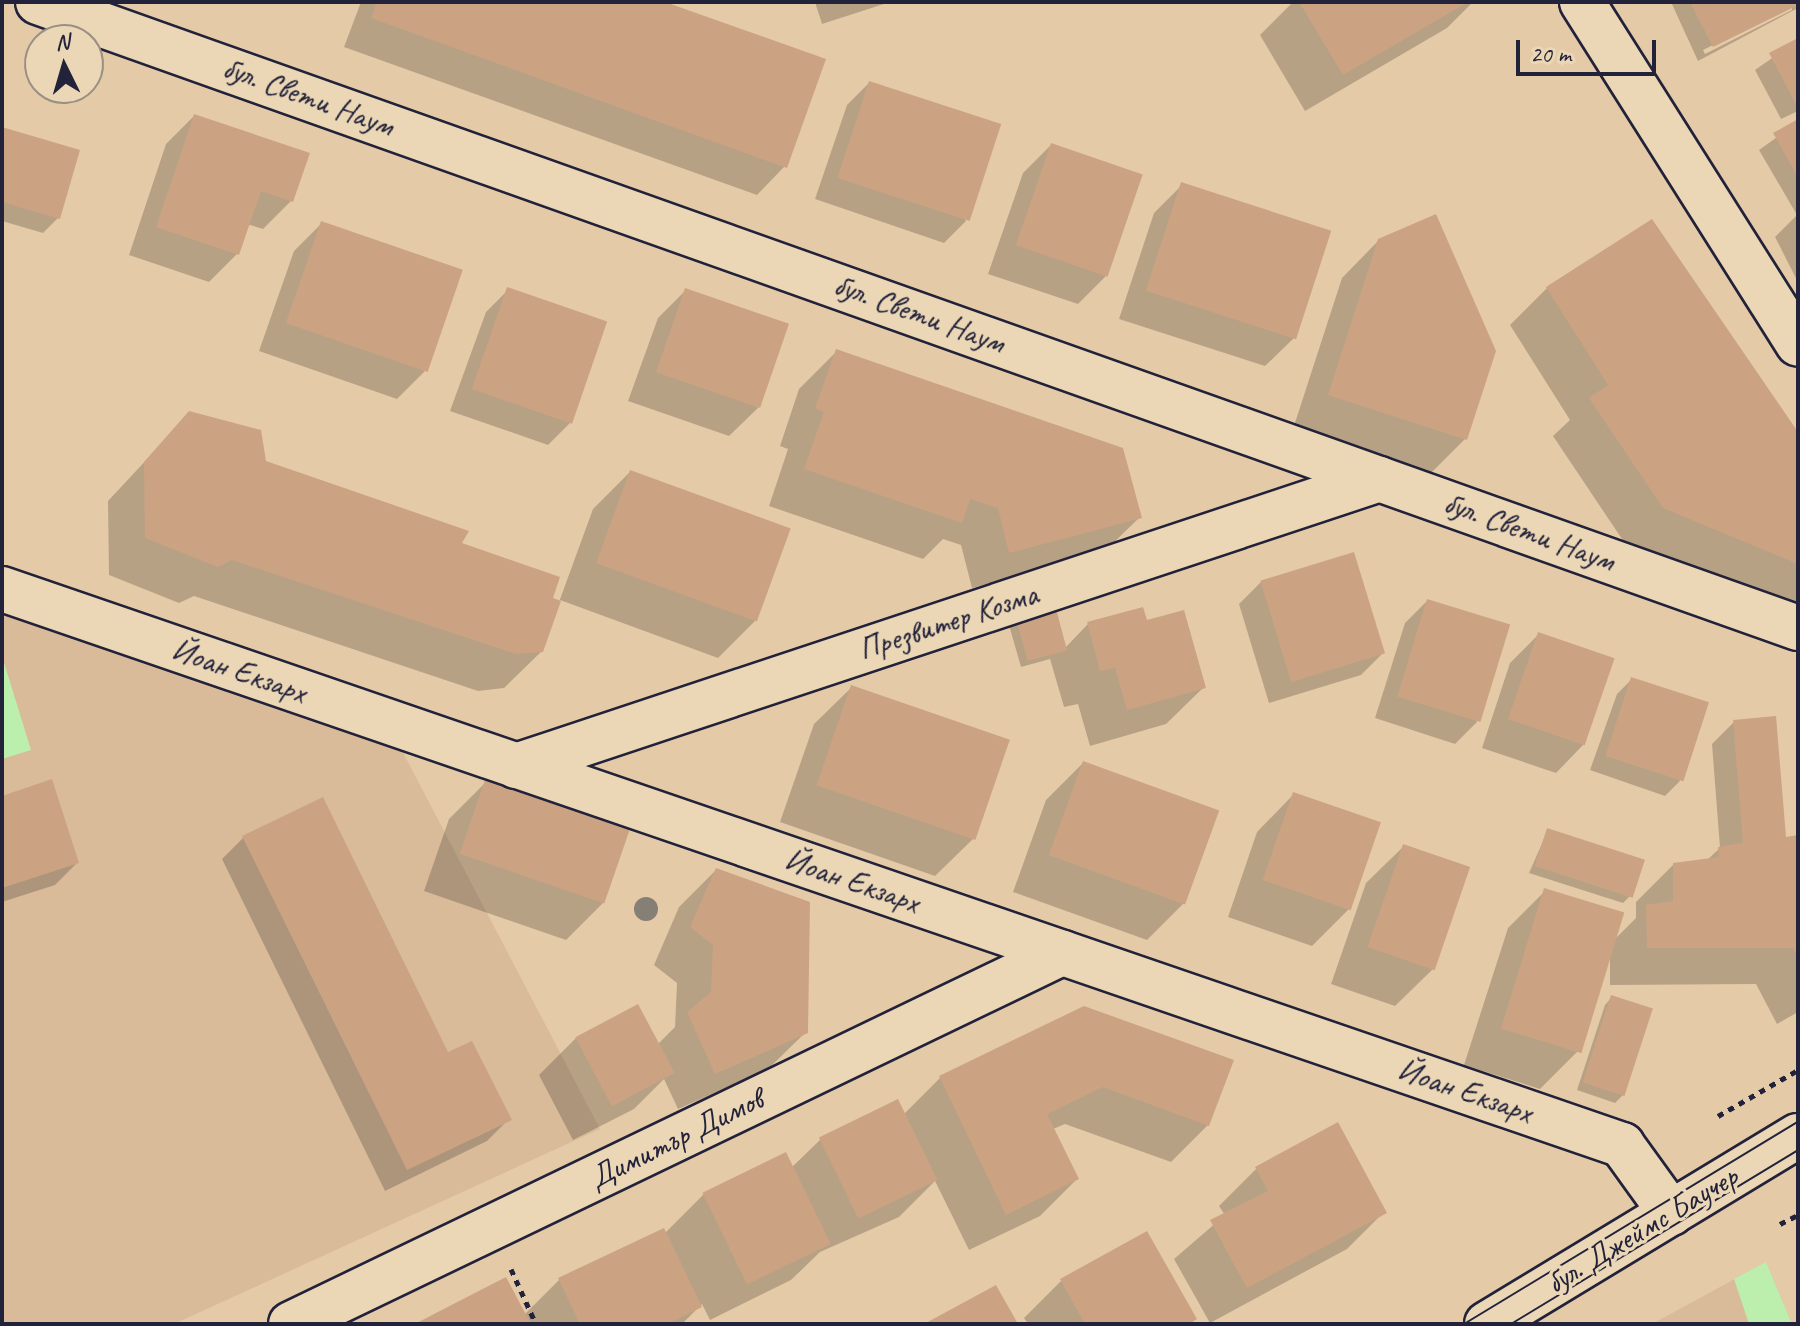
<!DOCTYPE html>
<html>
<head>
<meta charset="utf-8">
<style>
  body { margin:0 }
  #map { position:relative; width:1800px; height:1326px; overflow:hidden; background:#e5caa7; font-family:Caveat,sans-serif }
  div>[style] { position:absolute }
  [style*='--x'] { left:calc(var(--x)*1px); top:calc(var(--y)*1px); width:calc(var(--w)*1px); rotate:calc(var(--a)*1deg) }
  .built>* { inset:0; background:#d9bb9a }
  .green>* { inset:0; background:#bceeae }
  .shadow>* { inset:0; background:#0003 }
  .building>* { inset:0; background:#cba382; transform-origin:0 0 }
  .path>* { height:5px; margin-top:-2.5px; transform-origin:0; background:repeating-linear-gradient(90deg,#22223b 0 6px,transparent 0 12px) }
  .roads { filter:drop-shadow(2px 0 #22223b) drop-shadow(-2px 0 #22223b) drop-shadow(0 2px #22223b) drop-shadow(0 -2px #22223b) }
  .street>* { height:44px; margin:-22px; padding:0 22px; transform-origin:22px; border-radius:22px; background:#ebd7b5 }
  .secondary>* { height:44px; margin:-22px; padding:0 22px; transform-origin:22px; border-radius:22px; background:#ebd7b5 }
  .tram>* { height:2px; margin:-1px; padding:0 1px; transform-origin:1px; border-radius:1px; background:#22223b }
  .trees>* { width:24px; height:24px; margin:-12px; border-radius:50%; background:#867f75 }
  span { translate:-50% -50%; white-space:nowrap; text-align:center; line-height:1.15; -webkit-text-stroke:7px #ebd7b5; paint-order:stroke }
  .street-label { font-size:32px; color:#22223b }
  .frame { position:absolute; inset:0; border:4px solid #22223b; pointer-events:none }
  .north { position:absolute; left:24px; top:24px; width:80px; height:80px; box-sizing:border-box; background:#ebd7b5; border:2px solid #9b8f84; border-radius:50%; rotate:355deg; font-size:22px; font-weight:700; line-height:32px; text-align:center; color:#22223b }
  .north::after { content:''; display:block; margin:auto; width:28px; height:36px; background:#22223b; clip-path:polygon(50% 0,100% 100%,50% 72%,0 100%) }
  .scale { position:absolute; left:1516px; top:40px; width:140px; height:36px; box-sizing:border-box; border:4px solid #22223b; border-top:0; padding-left:10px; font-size:24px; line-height:28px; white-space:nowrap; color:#22223b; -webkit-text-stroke:6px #ebd7b5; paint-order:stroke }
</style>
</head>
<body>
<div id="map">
  <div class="built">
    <div style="clip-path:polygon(2px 611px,398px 743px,600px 1129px,174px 1324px,2px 1324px)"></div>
    <div style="clip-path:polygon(1766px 1262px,1792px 1324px,1652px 1324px)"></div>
  </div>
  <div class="green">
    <div style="clip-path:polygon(2px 656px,31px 750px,2px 759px)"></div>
    <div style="clip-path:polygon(1766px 1262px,1792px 1324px,1749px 1324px,1734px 1279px)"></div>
  </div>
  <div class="shadow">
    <div style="clip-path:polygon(361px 2px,659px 2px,785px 166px,757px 195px,344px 47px)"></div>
    <div style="clip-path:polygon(815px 2px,890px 2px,822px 24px)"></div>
    <div style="clip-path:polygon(1293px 2px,1473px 2px,1447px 28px,1305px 111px,1260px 35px)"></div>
    <div style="clip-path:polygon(evenodd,1671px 2px,1798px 2px,1798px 8px,1698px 61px,1671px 2px,1792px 6px,1792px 10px,1705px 54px,1703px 50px,1792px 6px)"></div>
    <div style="clip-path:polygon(1798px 40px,1798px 111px,1781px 119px,1755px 70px)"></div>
    <div style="clip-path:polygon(869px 83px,966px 221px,944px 243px,815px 199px,847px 105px)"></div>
    <div style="clip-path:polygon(194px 116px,291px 201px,263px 229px,247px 224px,237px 254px,209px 282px,129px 255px,166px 144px)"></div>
    <div style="clip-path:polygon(1798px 122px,1798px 282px,1775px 237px,1797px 215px,1759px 150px)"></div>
    <div style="clip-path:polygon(2px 129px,58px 218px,43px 233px,2px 221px)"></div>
    <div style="clip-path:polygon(1051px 145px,1106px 276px,1078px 304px,988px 274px,1023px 173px)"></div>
    <div style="clip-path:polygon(1182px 185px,1294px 338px,1265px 366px,1119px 319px,1154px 213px)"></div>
    <div style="clip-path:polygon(322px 223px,425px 371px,397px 399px,259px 351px,294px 251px)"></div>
    <div style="clip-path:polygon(1379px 240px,1465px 439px,1428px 476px,1292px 432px,1342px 278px)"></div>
    <div style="clip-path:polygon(1547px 288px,1798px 432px,1798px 617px,1626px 545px,1553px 436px,1570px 420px,1510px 325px)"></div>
    <div style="clip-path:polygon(508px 290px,570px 423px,548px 445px,450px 411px,486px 312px)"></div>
    <div style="clip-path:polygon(686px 290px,758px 408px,729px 436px,628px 401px,658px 318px)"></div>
    <div style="clip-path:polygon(836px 352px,1140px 517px,1102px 554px,972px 588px,961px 545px,943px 539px,923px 559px,769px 506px,788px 449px,780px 446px,799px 389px)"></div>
    <div style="clip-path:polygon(190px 413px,264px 463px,459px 544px,559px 602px,593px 509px,630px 472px,755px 621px,718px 658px,560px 600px,542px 651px,504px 688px,478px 691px,194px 596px,179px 603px,109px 575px,108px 501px)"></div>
    <div style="clip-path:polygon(1261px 582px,1383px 653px,1361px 675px,1269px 703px,1239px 604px)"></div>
    <div style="clip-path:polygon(1427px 601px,1477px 722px,1455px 744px,1375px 718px,1405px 623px)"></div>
    <div style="clip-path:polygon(1016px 618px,1065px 648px,1088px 624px,1145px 623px,1204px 687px,1166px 724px,1090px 746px,1078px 704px,1064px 707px,1050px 659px,1021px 667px,1009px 625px)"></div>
    <div style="clip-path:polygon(1538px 635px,1584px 744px,1556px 773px,1482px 748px,1510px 663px)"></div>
    <div style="clip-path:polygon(1632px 679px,1680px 781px,1665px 796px,1590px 770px,1617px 694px)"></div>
    <div style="clip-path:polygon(852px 687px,973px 839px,935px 876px,780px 822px,814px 724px)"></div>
    <div style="clip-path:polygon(1734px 722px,1780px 840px,1798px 837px,1798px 1012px,1777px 1024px,1756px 984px,1610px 985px,1610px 952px,1577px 1052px,1540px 1089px,1464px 1065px,1508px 928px,1545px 891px,1612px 942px,1636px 918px,1636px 902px,1673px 865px,1706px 861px,1720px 848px,1712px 744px)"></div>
    <div style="clip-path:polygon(1083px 763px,1184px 903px,1147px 940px,1013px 892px,1046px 800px)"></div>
    <div style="clip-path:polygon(486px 782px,603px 903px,566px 940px,424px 891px,449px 819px)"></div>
    <div style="clip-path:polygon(1294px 794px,1349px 909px,1312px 946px,1228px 917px,1257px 832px)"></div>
    <div style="clip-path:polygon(2px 798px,77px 863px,55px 885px,2px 902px)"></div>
    <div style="clip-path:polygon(1548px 830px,1630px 896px,1623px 903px,1529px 873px)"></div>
    <div style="clip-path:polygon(244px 837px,509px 1119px,487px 1141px,385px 1191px,222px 859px)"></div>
    <div style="clip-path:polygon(1404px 846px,1433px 969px,1395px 1006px,1331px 984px,1366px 883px)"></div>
    <div style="clip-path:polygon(716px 870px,806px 1032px,768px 1069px,678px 1109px,664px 1079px,634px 1109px,573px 1140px,539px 1075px,576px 1038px,657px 1045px,675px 1027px,677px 983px,654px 965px,679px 907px)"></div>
    <div style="clip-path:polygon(1612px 997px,1623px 1095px,1615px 1103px,1577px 1090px,1605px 1005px)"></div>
    <div style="clip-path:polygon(1084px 1008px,1208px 1125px,1171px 1162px,1065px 1124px,1053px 1129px,1077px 1179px,1040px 1216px,969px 1250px,935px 1181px,899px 1217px,820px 1252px,791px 1280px,710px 1320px,702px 1304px,682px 1324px,420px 1324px,524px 1315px,559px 1280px,664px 1234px,704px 1194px,791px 1168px,820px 1140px,897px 1102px,904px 1114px,940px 1078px)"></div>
    <div style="clip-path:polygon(1256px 1169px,1384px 1212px,1347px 1249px,1210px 1323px,1174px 1259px,1225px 1215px,1219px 1206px)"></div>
    <div style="clip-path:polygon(1061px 1281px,1194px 1319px,1189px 1324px,1028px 1324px,1024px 1318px)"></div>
  </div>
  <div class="building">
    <div style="clip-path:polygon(377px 2px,665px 2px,826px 59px,787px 168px,371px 18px)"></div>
    <div style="clip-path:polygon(1299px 2px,1468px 2px,1343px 75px)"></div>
    <div style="clip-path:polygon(1690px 2px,1798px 2px,1798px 5px,1713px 47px)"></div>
    <div style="clip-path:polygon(1798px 38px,1798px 108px,1769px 53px)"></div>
    <div style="left:869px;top:81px;width:139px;height:102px;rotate:18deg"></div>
    <div style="clip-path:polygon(194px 114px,310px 153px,293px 202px,261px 191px,239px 255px,156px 227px)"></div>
    <div style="clip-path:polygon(1798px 119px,1798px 177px,1773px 133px)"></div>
    <div style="clip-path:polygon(2px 127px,80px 150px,60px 219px,2px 202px)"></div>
    <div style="left:1051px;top:143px;width:97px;height:108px;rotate:19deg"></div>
    <div style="left:1181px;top:182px;width:158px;height:114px;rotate:18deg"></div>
    <div style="clip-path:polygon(1436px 214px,1496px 351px,1467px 440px,1328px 395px,1378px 239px)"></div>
    <div style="clip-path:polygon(1652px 219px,1798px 432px,1798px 564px,1663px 508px,1589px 398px,1608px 385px,1546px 287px)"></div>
    <div style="left:321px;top:221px;width:150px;height:108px;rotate:19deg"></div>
    <div style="left:507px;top:287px;width:106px;height:108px;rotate:19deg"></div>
    <div style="left:685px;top:288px;width:110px;height:89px;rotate:19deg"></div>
    <div style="clip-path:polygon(836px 349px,1123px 448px,1142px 518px,1009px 553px,998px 508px,970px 499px,962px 523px,804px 469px,824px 412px,815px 408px)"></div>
    <div style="clip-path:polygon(189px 411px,261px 430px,266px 461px,469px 531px,462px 543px,560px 577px,553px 598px,561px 601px,543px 652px,516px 654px,232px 560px,218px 567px,145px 538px,144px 462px)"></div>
    <div style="left:630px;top:470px;width:171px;height:99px;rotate:20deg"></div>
    <div style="left:1354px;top:552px;width:106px;height:98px;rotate:73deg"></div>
    <div style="left:1427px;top:599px;width:87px;height:102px;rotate:17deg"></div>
    <div style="left:1055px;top:605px;width:47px;height:41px;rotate:75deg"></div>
    <div style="clip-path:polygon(1143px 607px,1147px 620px,1184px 610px,1206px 688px,1127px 710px,1115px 668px,1100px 671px,1087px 622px)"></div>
    <div style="left:1538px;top:632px;width:81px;height:92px;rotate:19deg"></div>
    <div style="left:1631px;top:677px;width:82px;height:83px;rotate:18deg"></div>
    <div style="left:851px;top:685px;width:168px;height:106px;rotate:19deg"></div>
    <div style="clip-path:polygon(1776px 716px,1786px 837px,1798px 835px,1798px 957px,1793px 948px,1647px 948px,1646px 905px,1673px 901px,1673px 863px,1719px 857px,1718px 847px,1743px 843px,1733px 720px)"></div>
    <div style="left:1083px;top:761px;width:145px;height:100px;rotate:20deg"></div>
    <div style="clip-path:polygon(52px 779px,79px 863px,2px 888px,2px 796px)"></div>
    <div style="left:485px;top:780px;width:153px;height:78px;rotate:19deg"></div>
    <div style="left:1293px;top:792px;width:93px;height:93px;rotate:19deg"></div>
    <div style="clip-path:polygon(323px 797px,448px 1052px,472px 1041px,512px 1120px,407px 1170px,242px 836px)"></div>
    <div style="left:1547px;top:828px;width:103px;height:40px;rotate:18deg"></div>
    <div style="left:1403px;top:844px;width:71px;height:109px;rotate:19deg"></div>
    <div style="clip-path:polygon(716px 868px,810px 902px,808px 1033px,715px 1074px,687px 1012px,711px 992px,713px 945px,690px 927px)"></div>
    <div style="left:1544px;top:888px;width:84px;height:147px;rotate:17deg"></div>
    <div style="left:1611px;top:995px;width:44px;height:92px;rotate:18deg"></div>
    <div style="left:638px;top:1004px;width:78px;height:71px;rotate:62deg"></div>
    <div style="clip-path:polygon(1084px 1006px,1234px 1060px,1209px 1126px,1103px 1087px,1047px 1114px,1079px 1179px,1006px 1215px,939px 1076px)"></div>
    <div style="left:898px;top:1099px;width:90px;height:88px;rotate:64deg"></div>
    <div style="clip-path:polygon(1338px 1122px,1387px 1213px,1247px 1288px,1210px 1220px,1268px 1191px,1255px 1167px)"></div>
    <div style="left:786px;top:1152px;width:102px;height:93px;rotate:64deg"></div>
    <div style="clip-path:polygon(664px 1228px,702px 1307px,667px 1324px,580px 1324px,558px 1278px)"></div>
    <div style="clip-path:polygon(1147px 1231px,1197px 1319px,1189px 1324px,1085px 1324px,1060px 1279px)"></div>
    <div style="clip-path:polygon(506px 1277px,531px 1324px,415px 1324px,434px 1314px)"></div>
    <div style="clip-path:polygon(996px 1285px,1018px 1324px,924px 1324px)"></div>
  </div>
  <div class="path">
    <div style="--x:1718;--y:1116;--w:92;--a:-29.9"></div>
    <div style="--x:1780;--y:1224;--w:20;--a:-27"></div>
    <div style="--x:511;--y:1269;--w:60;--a:65.6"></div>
  </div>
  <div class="roads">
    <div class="street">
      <div style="--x:2;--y:589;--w:1713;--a:18.94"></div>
      <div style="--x:1622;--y:1145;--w:84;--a:54.2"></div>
      <div style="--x:516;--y:766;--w:910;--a:-18.38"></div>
      <div style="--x:291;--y:1324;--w:856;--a:-25.7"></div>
    </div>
    <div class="secondary">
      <div style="--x:38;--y:2;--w:1868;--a:19.58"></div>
      <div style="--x:1582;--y:2;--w:404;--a:57.7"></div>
      <div style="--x:1487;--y:1324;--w:363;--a:-31.2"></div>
    </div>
  </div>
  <div class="tram">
    <div style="--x:1464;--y:1324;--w:390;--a:-31.2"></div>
    <div style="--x:1511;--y:1324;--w:336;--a:-31.2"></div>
  </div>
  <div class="trees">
    <div style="left:646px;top:909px"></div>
  </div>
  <div class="street-label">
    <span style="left:308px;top:97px;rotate:20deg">бул. Свети Наум</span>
    <span style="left:919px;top:314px;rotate:20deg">бул. Свети Наум</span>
    <span style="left:1529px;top:532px;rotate:20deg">бул. Свети Наум</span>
    <span style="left:948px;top:622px;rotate:-18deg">Презвитер Козма</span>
    <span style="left:239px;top:671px;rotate:19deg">Йоан Екзарх</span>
    <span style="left:852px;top:881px;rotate:19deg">Йоан Екзарх</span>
    <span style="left:1465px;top:1091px;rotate:19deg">Йоан Екзарх</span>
    <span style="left:676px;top:1139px;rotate:-26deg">Димитър Димов</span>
    <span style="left:1642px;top:1230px;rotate:-31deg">бул. Джеймс Баучер</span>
  </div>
  <div class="frame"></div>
  <div class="north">N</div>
  <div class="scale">20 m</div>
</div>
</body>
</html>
